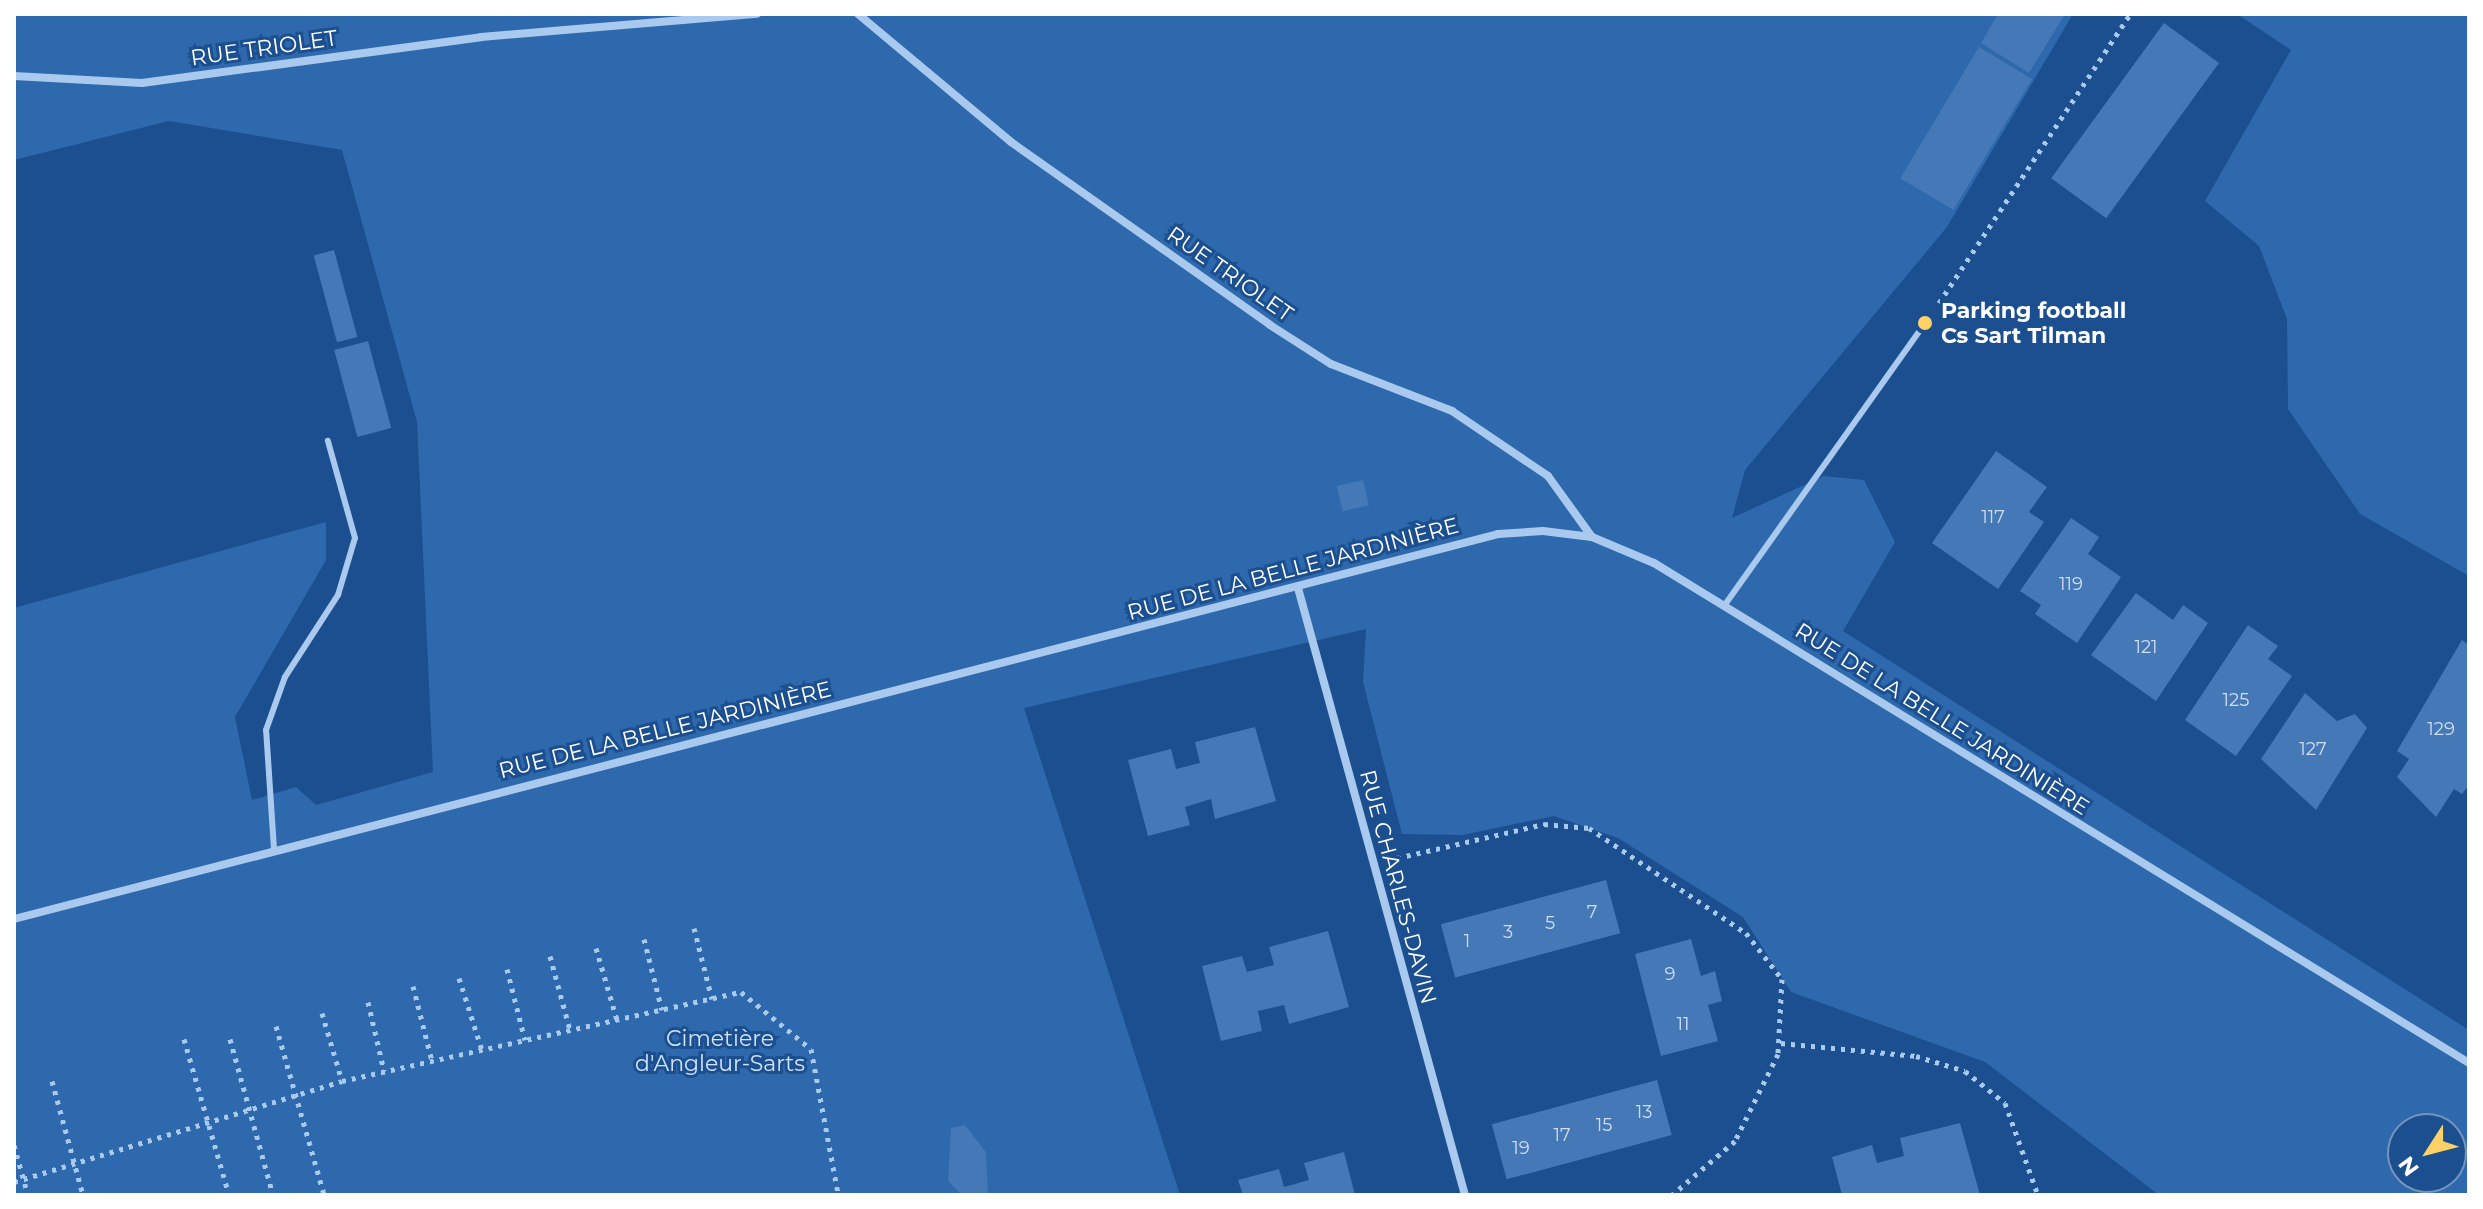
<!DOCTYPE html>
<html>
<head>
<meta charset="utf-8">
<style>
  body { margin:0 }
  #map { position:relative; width:2483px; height:1209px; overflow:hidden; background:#1b4f8f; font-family:Montserrat,sans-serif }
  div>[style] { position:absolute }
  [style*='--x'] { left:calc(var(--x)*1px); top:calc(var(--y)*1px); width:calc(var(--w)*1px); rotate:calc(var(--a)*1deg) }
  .green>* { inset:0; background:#2e69ad }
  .building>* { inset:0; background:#4478b7; transform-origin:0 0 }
  .path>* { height:5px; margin-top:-2.5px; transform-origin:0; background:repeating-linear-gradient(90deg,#a9c9ee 0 4px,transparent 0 10px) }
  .service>* { height:6px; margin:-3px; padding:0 3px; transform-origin:3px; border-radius:3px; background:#a9c9ee }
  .minor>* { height:8px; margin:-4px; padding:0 4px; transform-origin:4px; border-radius:4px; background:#a9c9ee }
  .dots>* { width:22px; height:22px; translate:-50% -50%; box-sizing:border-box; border:4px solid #1b4f8f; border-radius:50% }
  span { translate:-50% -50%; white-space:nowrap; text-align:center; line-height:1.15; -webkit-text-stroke:6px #1b4f8f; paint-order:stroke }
  .number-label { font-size:18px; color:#d0dded }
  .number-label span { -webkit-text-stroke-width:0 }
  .street-label { font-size:22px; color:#fff }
  .poi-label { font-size:22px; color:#fff; font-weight:700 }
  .left { translate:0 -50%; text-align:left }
  .park-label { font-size:22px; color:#cfe3fa }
  .frame { position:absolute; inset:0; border:16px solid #fff; pointer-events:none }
  .north { position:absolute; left:2387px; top:1113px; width:80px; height:80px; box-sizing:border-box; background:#1b4f8f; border:2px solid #7695bc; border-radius:50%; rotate:234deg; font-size:22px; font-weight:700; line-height:32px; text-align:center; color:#fff }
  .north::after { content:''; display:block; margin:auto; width:28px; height:36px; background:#ffd166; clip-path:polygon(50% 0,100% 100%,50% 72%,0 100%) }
</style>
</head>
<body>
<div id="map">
  <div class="green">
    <div style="clip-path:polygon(evenodd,14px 14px,2073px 14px,1947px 227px,1745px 470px,1732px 518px,1824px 476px,1864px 480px,1895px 542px,1843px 631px,2469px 1030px,2469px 1195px,2159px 1195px,1985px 1062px,1791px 992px,1743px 917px,1618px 838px,1554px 816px,1462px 835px,1402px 834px,1363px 682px,1366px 629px,1024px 708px,1180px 1195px,14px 1195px,14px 608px,326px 522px,326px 560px,235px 717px,252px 800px,296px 787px,316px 805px,433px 772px,417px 422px,342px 150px,169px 121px,14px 160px,14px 14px,2403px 1129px,2451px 1129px,2451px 1177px,2403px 1177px,2403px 1129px)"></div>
    <div style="clip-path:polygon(2237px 14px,2469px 14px,2469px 576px,2360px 514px,2288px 409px,2287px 319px,2259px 246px,2205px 201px,2291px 50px)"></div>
  </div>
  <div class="building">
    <div style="clip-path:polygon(1998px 14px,2065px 14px,2029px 73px,1981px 43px)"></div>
    <div style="left:2164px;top:23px;width:68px;height:192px;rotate:36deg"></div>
    <div style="left:1979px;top:47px;width:62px;height:153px;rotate:31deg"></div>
    <div style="left:334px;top:250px;width:90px;height:21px;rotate:75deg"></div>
    <div style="left:368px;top:341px;width:90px;height:35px;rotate:75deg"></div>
    <div style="clip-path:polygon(1996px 451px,2047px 487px,2029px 512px,2044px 522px,1998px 589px,1932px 543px)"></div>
    <div style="left:1363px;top:480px;width:26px;height:27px;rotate:77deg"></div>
    <div style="clip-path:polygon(2071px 518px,2099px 537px,2088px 554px,2121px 577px,2077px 643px,2035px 614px,2041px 605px,2020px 591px)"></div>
    <div style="clip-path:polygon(2136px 593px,2173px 620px,2183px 605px,2208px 623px,2156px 701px,2091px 655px)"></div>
    <div style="clip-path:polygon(2248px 625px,2278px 646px,2268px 659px,2292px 676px,2236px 756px,2185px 720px)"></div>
    <div style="clip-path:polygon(2462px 640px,2469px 645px,2469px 785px,2462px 794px,2454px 789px,2436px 817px,2397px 777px,2409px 759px,2397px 751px)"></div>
    <div style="clip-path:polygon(2305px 693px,2337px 721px,2355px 714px,2367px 728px,2316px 810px,2261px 759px)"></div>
    <div style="clip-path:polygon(1255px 727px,1276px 801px,1215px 819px,1211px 799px,1185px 807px,1190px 825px,1148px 836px,1128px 760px,1171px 749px,1176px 769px,1200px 763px,1195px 742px)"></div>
    <div style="left:1606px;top:880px;width:55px;height:171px;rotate:75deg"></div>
    <div style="clip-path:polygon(1328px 931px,1349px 1007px,1289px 1024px,1284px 1005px,1258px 1011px,1262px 1031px,1221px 1041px,1202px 966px,1242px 956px,1247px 972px,1274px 965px,1269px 947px)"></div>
    <div style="clip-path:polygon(1691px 939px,1701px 976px,1715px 971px,1722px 1001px,1708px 1005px,1718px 1041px,1661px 1056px,1635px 954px)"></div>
    <div style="left:1657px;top:1080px;width:57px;height:171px;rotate:75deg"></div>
    <div style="clip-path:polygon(1960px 1123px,1980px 1195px,1842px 1195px,1832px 1157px,1872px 1145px,1877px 1163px,1904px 1156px,1900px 1138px)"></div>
    <div style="clip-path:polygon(965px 1125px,986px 1152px,988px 1195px,962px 1195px,948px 1181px,951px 1128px)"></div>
    <div style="clip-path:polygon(1344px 1152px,1355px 1195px,1243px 1195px,1238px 1180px,1279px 1169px,1284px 1187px,1309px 1180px,1304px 1163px)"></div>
  </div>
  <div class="path">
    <div style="--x:1939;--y:303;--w:346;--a:-56.5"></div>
    <div style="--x:1397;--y:858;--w:151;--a:-13"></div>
    <div style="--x:1544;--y:824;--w:45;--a:5.1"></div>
    <div style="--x:1589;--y:828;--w:189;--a:33.8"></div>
    <div style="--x:1746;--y:933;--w:58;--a:52"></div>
    <div style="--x:1782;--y:979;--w:75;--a:93.1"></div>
    <div style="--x:1778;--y:1054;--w:97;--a:116.3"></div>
    <div style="--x:1735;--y:1141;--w:83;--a:139.4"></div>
    <div style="--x:694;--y:928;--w:73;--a:75.8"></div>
    <div style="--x:644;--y:939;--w:73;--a:75.8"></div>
    <div style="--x:596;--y:948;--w:75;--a:73.7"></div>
    <div style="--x:550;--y:956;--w:77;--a:74.9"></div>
    <div style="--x:507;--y:969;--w:73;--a:75.8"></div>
    <div style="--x:459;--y:978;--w:76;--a:72.3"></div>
    <div style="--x:413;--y:986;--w:77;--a:75.8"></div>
    <div style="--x:368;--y:1002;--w:71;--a:76.9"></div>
    <div style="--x:322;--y:1013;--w:71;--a:73.6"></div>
    <div style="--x:276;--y:1026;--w:176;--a:74.1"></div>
    <div style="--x:184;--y:1039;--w:162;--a:73.9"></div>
    <div style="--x:230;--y:1039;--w:162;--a:74.6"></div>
    <div style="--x:1781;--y:1043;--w:136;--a:5.5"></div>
    <div style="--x:1916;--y:1056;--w:51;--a:17"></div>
    <div style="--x:1965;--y:1071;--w:51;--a:38.7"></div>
    <div style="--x:2005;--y:1103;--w:98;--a:70.3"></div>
    <div style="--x:52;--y:1081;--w:118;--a:74.8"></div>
    <div style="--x:14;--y:1145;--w:52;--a:74.4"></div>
    <div style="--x:14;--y:1182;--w:343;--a:-17.1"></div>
    <div style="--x:342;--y:1081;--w:409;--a:-12.6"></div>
    <div style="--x:741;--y:992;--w:90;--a:39.2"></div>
    <div style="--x:811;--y:1049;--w:147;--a:79.4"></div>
  </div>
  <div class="service">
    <div style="--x:1724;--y:606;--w:347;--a:-54.6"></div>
    <div style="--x:274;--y:849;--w:119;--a:-93.8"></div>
    <div style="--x:266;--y:730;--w:56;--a:-70.3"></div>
    <div style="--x:285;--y:677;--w:98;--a:-57.1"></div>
    <div style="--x:338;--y:595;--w:59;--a:-73.4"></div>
    <div style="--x:355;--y:538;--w:101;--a:-105.6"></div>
  </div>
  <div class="minor">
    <div style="--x:858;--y:14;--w:199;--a:39.9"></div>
    <div style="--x:1011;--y:142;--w:317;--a:35.2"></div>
    <div style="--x:1270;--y:325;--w:72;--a:32.6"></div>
    <div style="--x:1331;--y:364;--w:130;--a:21.2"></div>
    <div style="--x:1452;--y:411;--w:116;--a:34.1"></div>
    <div style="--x:1548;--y:476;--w:75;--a:54.2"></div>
    <div style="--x:14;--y:76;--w:128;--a:3.1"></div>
    <div style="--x:142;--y:83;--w:342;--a:-7.7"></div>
    <div style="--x:481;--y:37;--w:277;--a:-4.8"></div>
    <div style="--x:1298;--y:588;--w:630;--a:74.62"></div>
    <div style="--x:14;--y:919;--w:1533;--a:-14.54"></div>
    <div style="--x:1498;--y:534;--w:45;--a:-3.8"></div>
    <div style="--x:1543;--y:531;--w:49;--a:7"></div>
    <div style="--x:1592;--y:537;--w:67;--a:22.8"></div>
    <div style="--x:1654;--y:563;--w:956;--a:31.53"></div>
  </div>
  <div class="dots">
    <div style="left:1925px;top:323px;background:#ffd166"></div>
  </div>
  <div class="number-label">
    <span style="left:1993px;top:517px">117</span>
    <span style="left:2071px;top:584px">119</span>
    <span style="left:2146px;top:647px">121</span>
    <span style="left:2236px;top:700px">125</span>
    <span style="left:2441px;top:729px">129</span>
    <span style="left:2313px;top:749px">127</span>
    <span style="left:1592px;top:912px">7</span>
    <span style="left:1550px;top:923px">5</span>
    <span style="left:1508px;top:932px">3</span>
    <span style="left:1467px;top:941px">1</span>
    <span style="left:1670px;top:974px">9</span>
    <span style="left:1683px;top:1024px">11</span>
    <span style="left:1644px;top:1112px">13</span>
    <span style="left:1604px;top:1125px">15</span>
    <span style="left:1562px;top:1135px">17</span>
    <span style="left:1521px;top:1148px">19</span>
  </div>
  <div class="street-label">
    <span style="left:264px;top:48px;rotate:-8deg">RUE TRIOLET</span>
    <span style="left:1230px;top:274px;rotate:35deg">RUE TRIOLET</span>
    <span style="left:1293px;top:569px;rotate:-15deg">RUE DE LA BELLE JARDINIÈRE</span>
    <span style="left:1942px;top:719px;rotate:32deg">RUE DE LA BELLE JARDINIÈRE</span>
    <span style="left:665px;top:730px;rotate:-14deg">RUE DE LA BELLE JARDINIÈRE</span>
    <span style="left:1398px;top:887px;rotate:75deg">RUE CHARLES-DAVIN</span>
  </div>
  <div class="poi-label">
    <span class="left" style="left:1941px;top:323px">Parking football<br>Cs Sart Tilman</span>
  </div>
  <div class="park-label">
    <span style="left:720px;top:1051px">Cimetière<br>d'Angleur-Sarts</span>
  </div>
  <div class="frame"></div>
  <div class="north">N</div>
</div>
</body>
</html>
